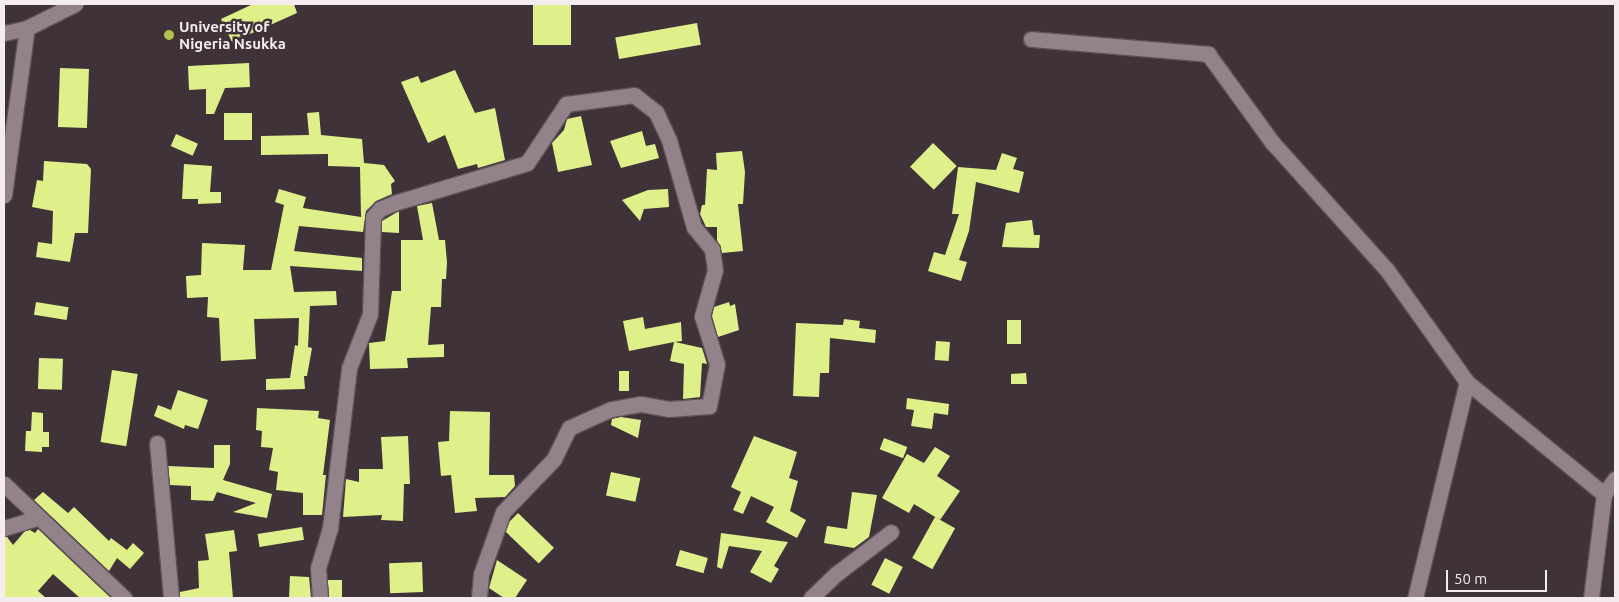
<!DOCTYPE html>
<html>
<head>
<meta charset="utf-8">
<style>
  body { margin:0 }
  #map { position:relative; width:1619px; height:602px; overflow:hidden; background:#403239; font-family:Ubuntu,sans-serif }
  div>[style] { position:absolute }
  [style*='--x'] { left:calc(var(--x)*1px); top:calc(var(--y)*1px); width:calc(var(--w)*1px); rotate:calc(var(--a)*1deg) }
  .building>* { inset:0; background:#dff08a; transform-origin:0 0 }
  .roads { filter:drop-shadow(1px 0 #5d5156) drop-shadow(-1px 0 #5d5156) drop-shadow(0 1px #5d5156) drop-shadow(0 -1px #5d5156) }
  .minor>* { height:15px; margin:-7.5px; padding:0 7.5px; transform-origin:7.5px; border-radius:7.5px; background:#93828a }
  .dots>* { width:14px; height:14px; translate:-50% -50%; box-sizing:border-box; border:2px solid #403239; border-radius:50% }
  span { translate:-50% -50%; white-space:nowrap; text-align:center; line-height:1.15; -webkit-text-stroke:5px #403239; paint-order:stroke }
  .poi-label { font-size:15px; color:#f5ecf0; font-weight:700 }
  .left { translate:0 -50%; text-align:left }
  .frame { position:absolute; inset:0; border:5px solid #f5ecf0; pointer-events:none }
  .scale { position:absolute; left:1446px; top:570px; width:101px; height:22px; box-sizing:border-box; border:2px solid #f5ecf0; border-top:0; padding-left:6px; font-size:15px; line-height:18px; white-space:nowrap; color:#f5ecf0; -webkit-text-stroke:4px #403239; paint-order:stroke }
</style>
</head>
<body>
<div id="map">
  <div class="building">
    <div style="clip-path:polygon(253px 4px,294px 4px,297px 13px,232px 42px,221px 19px)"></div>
    <div style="left:533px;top:4px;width:38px;height:41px"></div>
    <div style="left:697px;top:23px;width:22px;height:83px;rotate:80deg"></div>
    <div style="clip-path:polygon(249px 63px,250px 87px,225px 88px,214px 114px,206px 114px,206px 89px,189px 90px,188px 66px)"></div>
    <div style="left:60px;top:68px;width:29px;height:59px;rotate:2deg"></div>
    <div style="clip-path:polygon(455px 70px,475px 113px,495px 108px,505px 160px,478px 168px,477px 164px,458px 169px,445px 135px,428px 143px,401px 82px,418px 76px,421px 83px)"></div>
    <div style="clip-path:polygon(319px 112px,321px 135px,362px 139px,364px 163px,384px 165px,395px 181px,391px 184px,392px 194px,376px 201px,366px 211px,363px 232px,299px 226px,294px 251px,362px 258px,362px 271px,290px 266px,294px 292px,336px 291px,337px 305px,310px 306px,308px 347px,312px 348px,307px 376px,304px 376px,305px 389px,266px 390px,266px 379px,290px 378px,295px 345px,298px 346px,299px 318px,254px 319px,256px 359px,221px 361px,219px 318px,207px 317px,208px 297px,187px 298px,186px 276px,201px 275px,202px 243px,245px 245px,243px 270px,271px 270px,284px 205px,275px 202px,279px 189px,306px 197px,303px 208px,361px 217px,360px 167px,328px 166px,328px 154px,261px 155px,261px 136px,309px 135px,307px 113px)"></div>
    <div style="left:252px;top:113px;width:27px;height:28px;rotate:90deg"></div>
    <div style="clip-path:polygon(581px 116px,592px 165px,558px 172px,552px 143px,564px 130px,567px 119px)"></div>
    <div style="clip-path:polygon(642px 131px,646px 146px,655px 144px,659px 158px,621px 168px,610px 141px)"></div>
    <div style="left:176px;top:134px;width:24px;height:13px;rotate:24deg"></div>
    <div style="left:933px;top:143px;width:33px;height:33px;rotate:44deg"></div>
    <div style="clip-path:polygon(742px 151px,745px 172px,743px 204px,738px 204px,743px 251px,722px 253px,717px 240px,717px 227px,706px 227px,700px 214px,702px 205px,705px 205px,707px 169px,717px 170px,716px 153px)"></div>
    <div style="clip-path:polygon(1002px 153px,1017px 158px,1013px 169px,1024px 172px,1019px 193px,976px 182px,969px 231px,959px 260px,967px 262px,961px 281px,928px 271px,934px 252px,945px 255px,959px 214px,952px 214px,958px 167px,996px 170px)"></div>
    <div style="clip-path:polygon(44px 161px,87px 164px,91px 169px,88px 233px,75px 233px,70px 262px,36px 257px,38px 242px,52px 244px,53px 211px,32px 207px,37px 180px,43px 181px)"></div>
    <div style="clip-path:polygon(184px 164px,212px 166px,210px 192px,221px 192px,221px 203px,198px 204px,198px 199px,182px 199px)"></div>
    <div style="clip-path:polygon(668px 189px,669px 207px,644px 209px,640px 221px,622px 200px,648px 190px)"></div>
    <div style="clip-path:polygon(432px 203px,439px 240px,445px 240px,447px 262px,446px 279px,442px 279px,441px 307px,431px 307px,428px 345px,444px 344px,444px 357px,407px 358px,408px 368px,370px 369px,369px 343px,385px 341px,392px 291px,401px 291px,401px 240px,423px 240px,417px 206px)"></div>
    <div style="clip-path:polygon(399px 211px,399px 233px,382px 232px,382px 221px)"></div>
    <div style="clip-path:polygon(1032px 220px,1034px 235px,1040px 235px,1039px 248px,1002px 247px,1006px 223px)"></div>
    <div style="left:36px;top:302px;width:33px;height:13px;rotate:9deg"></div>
    <div style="clip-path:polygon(729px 302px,730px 306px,735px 304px,739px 330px,718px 337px,712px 316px,714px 307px)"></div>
    <div style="clip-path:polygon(643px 317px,645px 329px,681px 322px,682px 341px,675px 342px,702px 348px,707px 364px,702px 363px,700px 397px,683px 399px,684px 364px,670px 361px,674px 342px,629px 351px,623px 321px)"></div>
    <div style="clip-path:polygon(844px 319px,860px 321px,859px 328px,876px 330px,875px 343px,830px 338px,829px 373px,820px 373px,819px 397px,793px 396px,796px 323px,843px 325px)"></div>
    <div style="left:1007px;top:320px;width:14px;height:24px"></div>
    <div style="left:936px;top:341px;width:14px;height:19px;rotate:4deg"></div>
    <div style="left:39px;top:358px;width:24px;height:31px;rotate:2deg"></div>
    <div style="left:112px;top:370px;width:26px;height:73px;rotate:9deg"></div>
    <div style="left:619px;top:371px;width:10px;height:20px"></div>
    <div style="clip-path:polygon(1026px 373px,1027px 384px,1011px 384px,1011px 374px)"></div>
    <div style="clip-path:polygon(178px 390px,208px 400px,198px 429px,185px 425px,184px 429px,154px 416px,158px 405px,171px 410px)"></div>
    <div style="clip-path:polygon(907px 398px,949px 404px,948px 415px,934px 413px,932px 429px,911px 426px,914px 410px,906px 409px)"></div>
    <div style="clip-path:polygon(257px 408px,319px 411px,318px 418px,330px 420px,323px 475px,326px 475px,322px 515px,303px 515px,303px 493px,276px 490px,278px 472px,269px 470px,273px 448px,261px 447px,262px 431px,256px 430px)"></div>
    <div style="clip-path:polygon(450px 411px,490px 412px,489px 475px,514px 475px,515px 486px,505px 497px,475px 498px,477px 511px,455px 513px,451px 475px,441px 476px,438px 442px,449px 441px)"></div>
    <div style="clip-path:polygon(32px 412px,43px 413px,43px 432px,49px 432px,49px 447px,42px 447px,42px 452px,25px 451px,26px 431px,31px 431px)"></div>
    <div style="clip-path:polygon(621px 417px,641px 420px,638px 438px,611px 425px,612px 419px)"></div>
    <div style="clip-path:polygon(408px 436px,410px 484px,404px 484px,403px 521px,381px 520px,382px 515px,343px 517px,346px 479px,359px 482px,359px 469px,383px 469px,381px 437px)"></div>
    <div style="clip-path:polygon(754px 436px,797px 452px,789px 478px,798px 481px,790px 511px,806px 520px,797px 538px,766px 522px,774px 507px,751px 496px,743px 514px,733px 510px,741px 492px,731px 487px)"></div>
    <div style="left:884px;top:438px;width:25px;height:12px;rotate:21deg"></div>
    <div style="clip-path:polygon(214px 445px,230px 445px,230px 464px,223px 480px,272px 494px,267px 518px,233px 512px,256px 503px,217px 492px,213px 501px,191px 500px,191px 486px,170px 485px,168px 466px,214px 468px)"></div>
    <div style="clip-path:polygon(935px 447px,950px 456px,937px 476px,960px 491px,940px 520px,914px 504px,909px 513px,882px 498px,907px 454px,924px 463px)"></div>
    <div style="left:611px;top:472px;width:30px;height:24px;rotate:12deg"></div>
    <div style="clip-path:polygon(43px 492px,68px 513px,74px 507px,109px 541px,111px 538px,127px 550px,133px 543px,144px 553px,130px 569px,117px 558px,109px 571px,34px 500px)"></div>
    <div style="clip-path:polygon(852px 492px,877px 495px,869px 537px,854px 548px,824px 543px,827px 526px,847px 529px)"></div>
    <div style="left:518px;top:513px;width:50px;height:22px;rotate:44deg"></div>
    <div style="left:935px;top:517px;width:23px;height:47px;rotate:29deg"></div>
    <div style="left:302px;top:527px;width:13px;height:45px;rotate:81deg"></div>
    <div style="clip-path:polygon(38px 529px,98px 586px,111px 598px,80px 598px,53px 574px,38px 591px,46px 598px,4px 598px,4px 537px,7px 537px,13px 545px,25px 531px,30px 530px,35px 533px)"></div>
    <div style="clip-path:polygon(234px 530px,237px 551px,229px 552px,233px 598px,180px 598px,180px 592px,199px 588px,198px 561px,209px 560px,205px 534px)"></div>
    <div style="clip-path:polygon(721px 533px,788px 542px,774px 566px,779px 569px,771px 583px,750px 572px,762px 551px,729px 546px,722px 569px,717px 567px)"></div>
    <div style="left:680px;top:550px;width:29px;height:16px;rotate:16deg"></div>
    <div style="left:885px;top:558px;width:20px;height:30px;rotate:27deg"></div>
    <div style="clip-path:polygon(497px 560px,527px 580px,515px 598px,504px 598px,489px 588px)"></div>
    <div style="left:422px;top:562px;width:30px;height:33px;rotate:88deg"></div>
    <div style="clip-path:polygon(290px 576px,309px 577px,311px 598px,289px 598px)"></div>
    <div style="left:328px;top:580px;width:14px;height:18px"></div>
  </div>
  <div class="roads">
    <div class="minor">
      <div style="--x:4;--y:33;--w:24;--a:-12"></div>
      <div style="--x:27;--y:28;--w:54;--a:-26.6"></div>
      <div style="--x:1031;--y:39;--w:178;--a:4.8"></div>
      <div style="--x:1208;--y:54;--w:109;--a:54"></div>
      <div style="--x:1272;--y:142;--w:172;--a:48.1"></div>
      <div style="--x:1387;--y:270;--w:138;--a:54.5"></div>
      <div style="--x:1467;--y:382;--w:177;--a:39.3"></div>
      <div style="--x:4;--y:195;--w:169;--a:-82.2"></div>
      <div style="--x:157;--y:443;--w:156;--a:84.8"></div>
      <div style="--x:4;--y:484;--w:166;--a:43.5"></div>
      <div style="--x:4;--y:528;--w:34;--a:-17"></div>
      <div style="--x:320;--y:598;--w:30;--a:-94"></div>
      <div style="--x:318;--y:568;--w:42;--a:-73.3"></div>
      <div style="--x:330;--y:528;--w:161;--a:-83.2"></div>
      <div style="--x:349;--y:368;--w:58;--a:-68.7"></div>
      <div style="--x:370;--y:314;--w:97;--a:-88.2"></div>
      <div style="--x:373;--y:217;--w:11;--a:-49"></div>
      <div style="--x:380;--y:209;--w:15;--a:-23"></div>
      <div style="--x:394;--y:203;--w:139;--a:-16.7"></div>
      <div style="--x:527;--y:163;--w:71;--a:-56.5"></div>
      <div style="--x:566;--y:104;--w:69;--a:-7.5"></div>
      <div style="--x:634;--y:95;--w:28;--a:38"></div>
      <div style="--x:656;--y:112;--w:31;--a:65"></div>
      <div style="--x:669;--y:140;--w:91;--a:74"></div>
      <div style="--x:694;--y:227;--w:28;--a:51"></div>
      <div style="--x:712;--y:249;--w:21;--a:82"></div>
      <div style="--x:715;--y:270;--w:48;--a:105.8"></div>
      <div style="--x:702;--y:316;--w:50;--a:72.6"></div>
      <div style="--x:717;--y:364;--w:43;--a:100.8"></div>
      <div style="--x:709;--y:406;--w:40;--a:175.7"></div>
      <div style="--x:669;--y:409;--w:29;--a:-170"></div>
      <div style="--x:640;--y:404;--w:29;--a:170"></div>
      <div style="--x:611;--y:409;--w:46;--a:155.7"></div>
      <div style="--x:569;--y:428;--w:34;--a:116"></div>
      <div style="--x:554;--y:459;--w:74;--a:133.9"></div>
      <div style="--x:503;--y:512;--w:66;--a:109.5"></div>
      <div style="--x:481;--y:574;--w:24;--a:95"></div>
      <div style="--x:811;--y:598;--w:35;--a:-44"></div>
      <div style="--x:836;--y:574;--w:69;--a:-37.4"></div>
      <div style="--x:1415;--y:598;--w:222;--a:-76.5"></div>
      <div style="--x:1591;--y:598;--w:105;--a:-82.9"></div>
      <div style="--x:1604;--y:494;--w:19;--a:-54"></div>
    </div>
  </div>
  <div class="dots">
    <div style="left:169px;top:35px;background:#b2c34c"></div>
  </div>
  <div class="poi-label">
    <span class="left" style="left:179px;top:35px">University of<br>Nigeria Nsukka</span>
  </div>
  <div class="frame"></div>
  <div class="scale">50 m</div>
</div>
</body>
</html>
